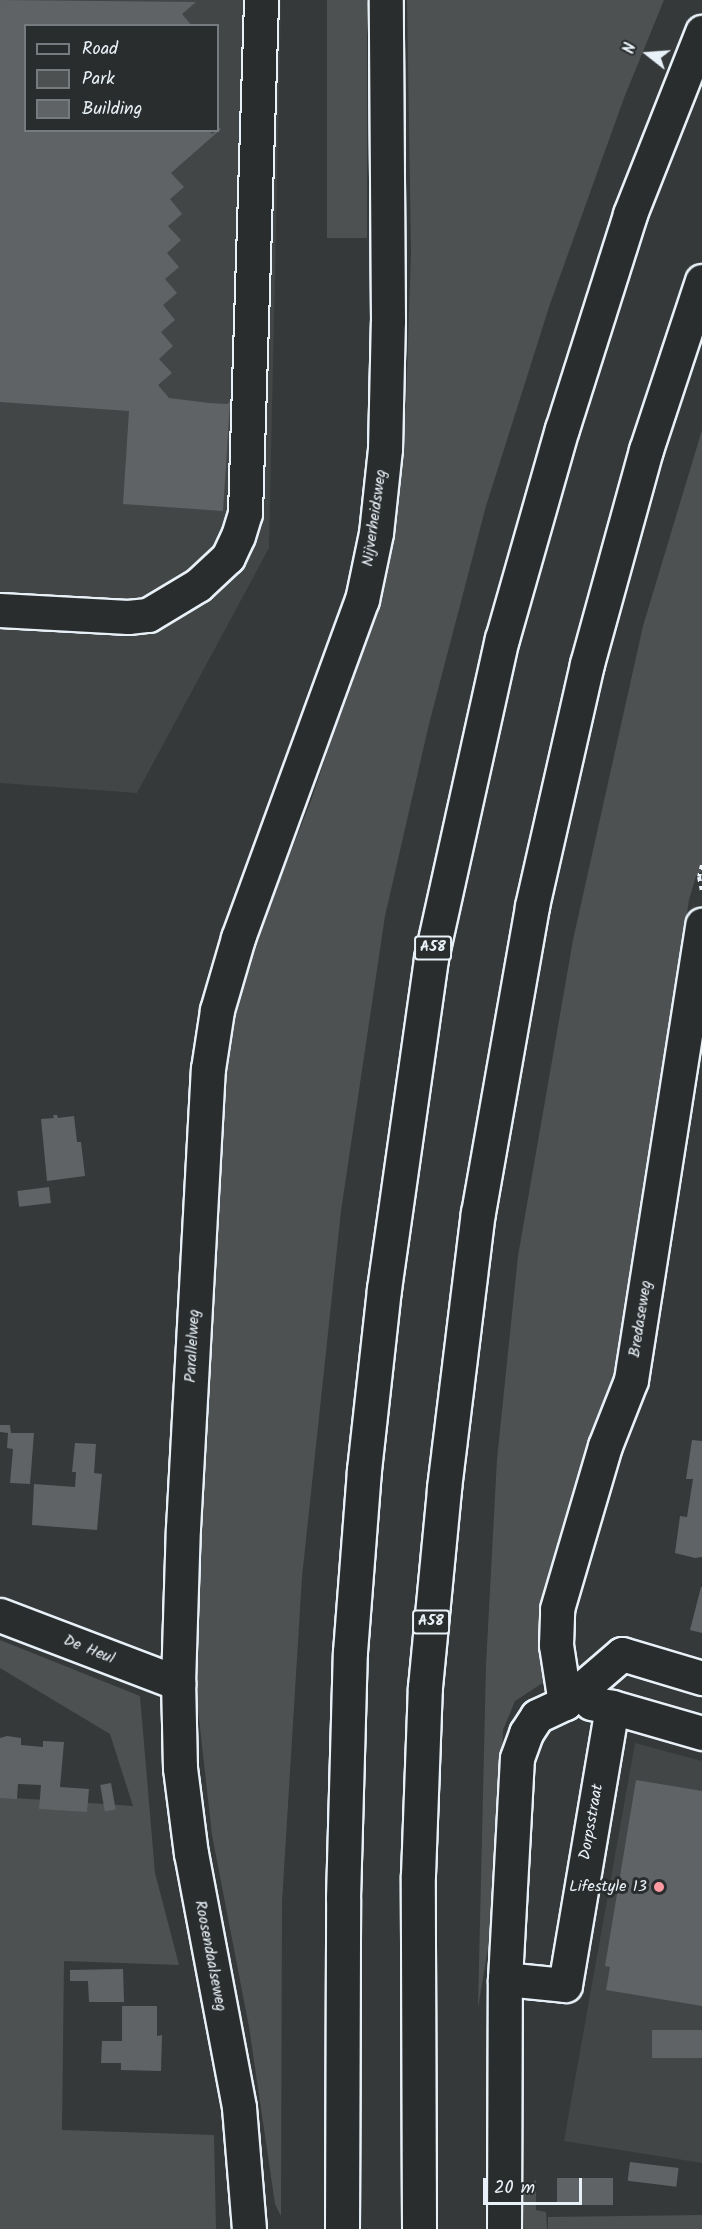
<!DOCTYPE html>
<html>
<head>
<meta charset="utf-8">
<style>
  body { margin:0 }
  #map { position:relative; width:702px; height:2229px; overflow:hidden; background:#35393a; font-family:Kalam,sans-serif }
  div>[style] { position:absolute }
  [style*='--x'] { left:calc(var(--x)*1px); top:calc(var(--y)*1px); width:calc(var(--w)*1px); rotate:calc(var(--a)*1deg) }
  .built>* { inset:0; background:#424647 }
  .green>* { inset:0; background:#4d5152; transform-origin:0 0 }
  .building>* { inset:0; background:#5f6365; transform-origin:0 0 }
  .path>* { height:4px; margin-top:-2px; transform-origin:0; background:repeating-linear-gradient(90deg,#e8f1f8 0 4.5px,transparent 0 9px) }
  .roads { filter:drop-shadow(2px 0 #e8f1f8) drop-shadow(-2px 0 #e8f1f8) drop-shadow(0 2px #e8f1f8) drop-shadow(0 -2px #e8f1f8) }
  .minor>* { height:33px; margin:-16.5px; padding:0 16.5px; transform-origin:16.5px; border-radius:16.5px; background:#2a2d2e }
  .highway>* { height:33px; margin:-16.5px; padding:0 16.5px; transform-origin:16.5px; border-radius:16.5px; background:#2a2d2e }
  .dots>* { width:16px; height:16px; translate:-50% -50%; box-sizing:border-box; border:3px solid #2a2d2e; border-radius:50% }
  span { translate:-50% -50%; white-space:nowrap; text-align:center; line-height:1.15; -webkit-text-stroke:6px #2a2d2e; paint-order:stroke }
  .shield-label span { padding:2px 4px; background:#2a2d2e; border:2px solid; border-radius:4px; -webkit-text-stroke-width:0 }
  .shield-label { font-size:15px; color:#e8f1f8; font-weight:700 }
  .street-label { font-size:16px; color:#e8f1f8 }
  .poi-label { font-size:16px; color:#e8f1f8 }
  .right { translate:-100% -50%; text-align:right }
  .legend { position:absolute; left:24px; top:24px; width:195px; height:108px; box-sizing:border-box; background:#2a2d2e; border:2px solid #767b7f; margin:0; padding:8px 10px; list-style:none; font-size:18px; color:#e8f1f8 }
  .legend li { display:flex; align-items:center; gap:12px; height:30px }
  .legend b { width:30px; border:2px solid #767b7f }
  .north { position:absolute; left:618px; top:24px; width:60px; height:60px; -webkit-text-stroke:4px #2a2d2e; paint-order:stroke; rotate:287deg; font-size:16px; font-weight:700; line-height:24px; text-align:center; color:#e8f1f8 }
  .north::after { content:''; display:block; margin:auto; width:21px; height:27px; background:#e8f1f8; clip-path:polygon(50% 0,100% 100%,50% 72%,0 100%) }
  .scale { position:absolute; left:483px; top:2178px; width:99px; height:27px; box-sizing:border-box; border:3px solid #e8f1f8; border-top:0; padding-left:8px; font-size:18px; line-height:21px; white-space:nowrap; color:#e8f1f8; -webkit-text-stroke:4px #2a2d2e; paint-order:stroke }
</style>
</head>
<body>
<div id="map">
  <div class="built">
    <div style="clip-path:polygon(evenodd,0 0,281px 0,269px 548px,137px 793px,0 783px,0 0,26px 26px,218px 26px,218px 130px,26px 130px,26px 26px)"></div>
    <div style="clip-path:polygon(635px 1743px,702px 1761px,702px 2163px,564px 2141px)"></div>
  </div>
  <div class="green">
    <div style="left:327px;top:0;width:40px;height:238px"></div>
    <div style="clip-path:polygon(407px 0,664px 0,624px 98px,550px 304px,486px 506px,429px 724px,385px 916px,341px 1211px,302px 1577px,282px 1902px,281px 2216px,275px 2204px,249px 2027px,212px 1835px,187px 1611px,213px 1175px,231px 1027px,254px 943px,311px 801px,358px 660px,375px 596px,387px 534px,406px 404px,411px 253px)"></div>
    <div style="clip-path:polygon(702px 430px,702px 871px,696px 876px,689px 900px,619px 1374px,547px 1610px,544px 1682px,515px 1701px,503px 1730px,495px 1906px,478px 2008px,486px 1665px,497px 1459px,518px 1256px,573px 940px,643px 626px)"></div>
    <div style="clip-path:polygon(0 1640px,140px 1696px,155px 1873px,179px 1965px,64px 1961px,62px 2130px,214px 2135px,216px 2229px,0 2229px,0 1797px,133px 1806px,110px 1734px,0 1668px)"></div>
    <div style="clip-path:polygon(536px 2180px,536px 2210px,546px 2212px,547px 2229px,518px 2229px,517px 2190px)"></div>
    <div style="clip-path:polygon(702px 2215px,702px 2229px,548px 2229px,548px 2217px)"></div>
  </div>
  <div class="building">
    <div style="clip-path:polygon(0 0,196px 2px,182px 14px,192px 26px,26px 26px,26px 130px,209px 130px,212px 134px,220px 128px,221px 129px,171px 173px,184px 187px,170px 199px,182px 214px,168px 226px,181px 240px,167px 253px,179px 267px,165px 279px,177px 293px,163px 305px,175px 320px,161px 332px,173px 346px,159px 359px,172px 373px,158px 385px,169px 398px,209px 403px,227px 404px,230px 402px,223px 511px,123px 504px,129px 411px,0 402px)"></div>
    <div style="clip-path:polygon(53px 1115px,57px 1115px,58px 1118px,74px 1116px,77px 1142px,81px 1142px,85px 1176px,47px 1181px,41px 1119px,54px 1118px)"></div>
    <div style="left:49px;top:1187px;width:16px;height:32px;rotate:83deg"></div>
    <div style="clip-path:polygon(0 1425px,10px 1425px,11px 1433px,34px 1433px,30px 1484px,10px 1483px,13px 1449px,7px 1448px,8px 1433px,0 1432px)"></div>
    <div style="clip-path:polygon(692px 1440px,702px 1441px,702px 1557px,695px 1558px,675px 1553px,680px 1516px,687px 1517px,693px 1479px,686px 1479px)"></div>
    <div style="clip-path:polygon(75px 1443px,96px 1444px,94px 1473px,102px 1474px,97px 1530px,32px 1525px,34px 1484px,75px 1487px,76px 1472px,72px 1472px)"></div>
    <div style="clip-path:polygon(701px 1587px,702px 1587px,702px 1633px,690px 1630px)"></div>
    <div style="clip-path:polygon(7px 1736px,21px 1738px,21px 1745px,43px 1747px,43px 1741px,64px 1742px,60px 1787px,89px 1789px,87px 1812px,39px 1809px,41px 1785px,18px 1784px,17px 1799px,0 1798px,0 1738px)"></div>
    <div style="clip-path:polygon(636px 1780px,702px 1791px,702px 2006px,606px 1990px,610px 1967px,605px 1966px)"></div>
    <div style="left:111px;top:1783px;width:27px;height:11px;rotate:80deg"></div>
    <div style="clip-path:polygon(123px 1969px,124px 2002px,89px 2002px,88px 1981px,70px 1981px,70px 1970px)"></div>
    <div style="clip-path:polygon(122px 2006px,157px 2006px,157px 2036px,162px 2035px,161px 2071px,121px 2070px,121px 2063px,101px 2063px,102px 2041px,122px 2041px)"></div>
    <div style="left:702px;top:2030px;width:28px;height:50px;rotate:90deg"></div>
    <div style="left:630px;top:2162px;width:49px;height:19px;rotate:7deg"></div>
    <div style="left:613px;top:2178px;width:27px;height:56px;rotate:90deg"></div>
  </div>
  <div class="path">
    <div style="--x:702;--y:865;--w:12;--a:104"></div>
    <div style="--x:699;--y:877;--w:14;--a:78"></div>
  </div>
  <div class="roads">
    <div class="minor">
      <div style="--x:0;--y:610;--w:128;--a:3.1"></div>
      <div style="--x:128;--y:617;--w:20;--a:-6"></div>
      <div style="--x:148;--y:615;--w:58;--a:-31"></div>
      <div style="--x:198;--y:585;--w:41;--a:-43"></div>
      <div style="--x:228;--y:557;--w:23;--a:-65"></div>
      <div style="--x:238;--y:536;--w:24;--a:-73"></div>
      <div style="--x:245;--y:513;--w:513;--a:-88.21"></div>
      <div style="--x:0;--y:1615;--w:191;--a:20.9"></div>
      <div style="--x:565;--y:1703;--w:59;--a:-98.8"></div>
      <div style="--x:556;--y:1645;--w:36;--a:-88"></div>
      <div style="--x:557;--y:1609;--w:170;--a:-73.6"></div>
      <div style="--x:605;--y:1446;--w:71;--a:-68.5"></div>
      <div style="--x:631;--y:1380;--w:461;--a:-81.1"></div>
      <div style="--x:591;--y:1703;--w:21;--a:11"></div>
      <div style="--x:612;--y:1707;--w:94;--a:16.1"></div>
      <div style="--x:505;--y:1979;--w:60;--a:5.7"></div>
      <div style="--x:565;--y:1985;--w:282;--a:-80.4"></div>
      <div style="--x:249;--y:2229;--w:122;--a:-94.7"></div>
      <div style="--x:239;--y:2107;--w:258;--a:-100.7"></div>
      <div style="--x:191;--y:1854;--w:87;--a:-97.3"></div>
      <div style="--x:180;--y:1768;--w:85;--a:-91.3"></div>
      <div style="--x:178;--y:1683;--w:155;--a:-88.2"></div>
      <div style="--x:183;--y:1528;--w:460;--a:-86.9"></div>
      <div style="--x:208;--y:1069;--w:60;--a:-81.3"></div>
      <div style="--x:217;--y:1010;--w:75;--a:-73.7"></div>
      <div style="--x:238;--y:938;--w:360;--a:-69.9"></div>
      <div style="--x:362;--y:600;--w:68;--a:-78.2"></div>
      <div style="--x:376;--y:533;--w:84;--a:-83.9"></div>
      <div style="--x:385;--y:449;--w:128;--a:-88.7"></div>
      <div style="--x:388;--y:321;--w:321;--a:-90.4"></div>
      <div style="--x:504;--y:2229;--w:250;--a:-89.8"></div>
      <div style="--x:505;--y:1979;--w:221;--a:-86.9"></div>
      <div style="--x:517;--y:1758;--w:27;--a:-70"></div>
      <div style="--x:526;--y:1733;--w:20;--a:-57"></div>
      <div style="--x:537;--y:1716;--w:31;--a:-25"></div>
      <div style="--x:565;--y:1703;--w:75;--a:-40.7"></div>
      <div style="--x:622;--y:1654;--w:84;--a:16.7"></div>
    </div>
    <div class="highway">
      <div style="--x:342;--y:2229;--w:331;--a:-89.8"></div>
      <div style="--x:343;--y:1898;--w:246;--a:-88.4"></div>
      <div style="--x:350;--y:1652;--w:183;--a:-85.6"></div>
      <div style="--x:364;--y:1470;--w:182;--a:-83.7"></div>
      <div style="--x:384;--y:1289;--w:334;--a:-81.9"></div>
      <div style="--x:431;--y:958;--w:327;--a:-77.5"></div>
      <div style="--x:502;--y:639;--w:218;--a:-74.1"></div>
      <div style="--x:562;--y:429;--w:225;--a:-72.4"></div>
      <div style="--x:630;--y:214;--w:196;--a:-68.4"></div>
      <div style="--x:419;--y:2229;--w:354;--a:-90.2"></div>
      <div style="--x:418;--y:1875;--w:188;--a:-87.9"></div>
      <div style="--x:425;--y:1687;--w:200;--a:-84.5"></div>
      <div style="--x:444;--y:1488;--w:277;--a:-83"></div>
      <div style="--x:478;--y:1213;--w:312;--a:-80"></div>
      <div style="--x:532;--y:906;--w:248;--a:-77.2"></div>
      <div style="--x:587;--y:664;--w:222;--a:-74.6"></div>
      <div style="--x:646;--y:450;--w:178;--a:-71.7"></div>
    </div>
  </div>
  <div class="dots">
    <div style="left:659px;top:1887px;background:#ff9aa2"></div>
  </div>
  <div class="shield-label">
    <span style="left:433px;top:948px">A58</span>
    <span style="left:431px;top:1622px">A58</span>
  </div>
  <div class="street-label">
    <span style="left:375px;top:518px;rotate:-82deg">Nijverheidsweg</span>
    <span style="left:641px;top:1319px;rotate:-81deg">Bredaseweg</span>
    <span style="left:193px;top:1346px;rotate:-87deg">Parallelweg</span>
    <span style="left:89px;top:1650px;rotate:22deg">De Heul</span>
    <span style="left:592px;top:1822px;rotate:-80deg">Dorpsstraat</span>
    <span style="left:210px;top:1956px;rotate:79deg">Roosendaalseweg</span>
  </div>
  <div class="poi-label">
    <span class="right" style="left:647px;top:1887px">Lifestyle 13</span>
  </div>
  <ul class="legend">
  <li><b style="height:8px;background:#2a2d2e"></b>Road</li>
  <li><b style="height:16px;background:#4d5152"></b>Park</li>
  <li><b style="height:16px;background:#5f6365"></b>Building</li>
  </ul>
  <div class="north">N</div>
  <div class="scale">20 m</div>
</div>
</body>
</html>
